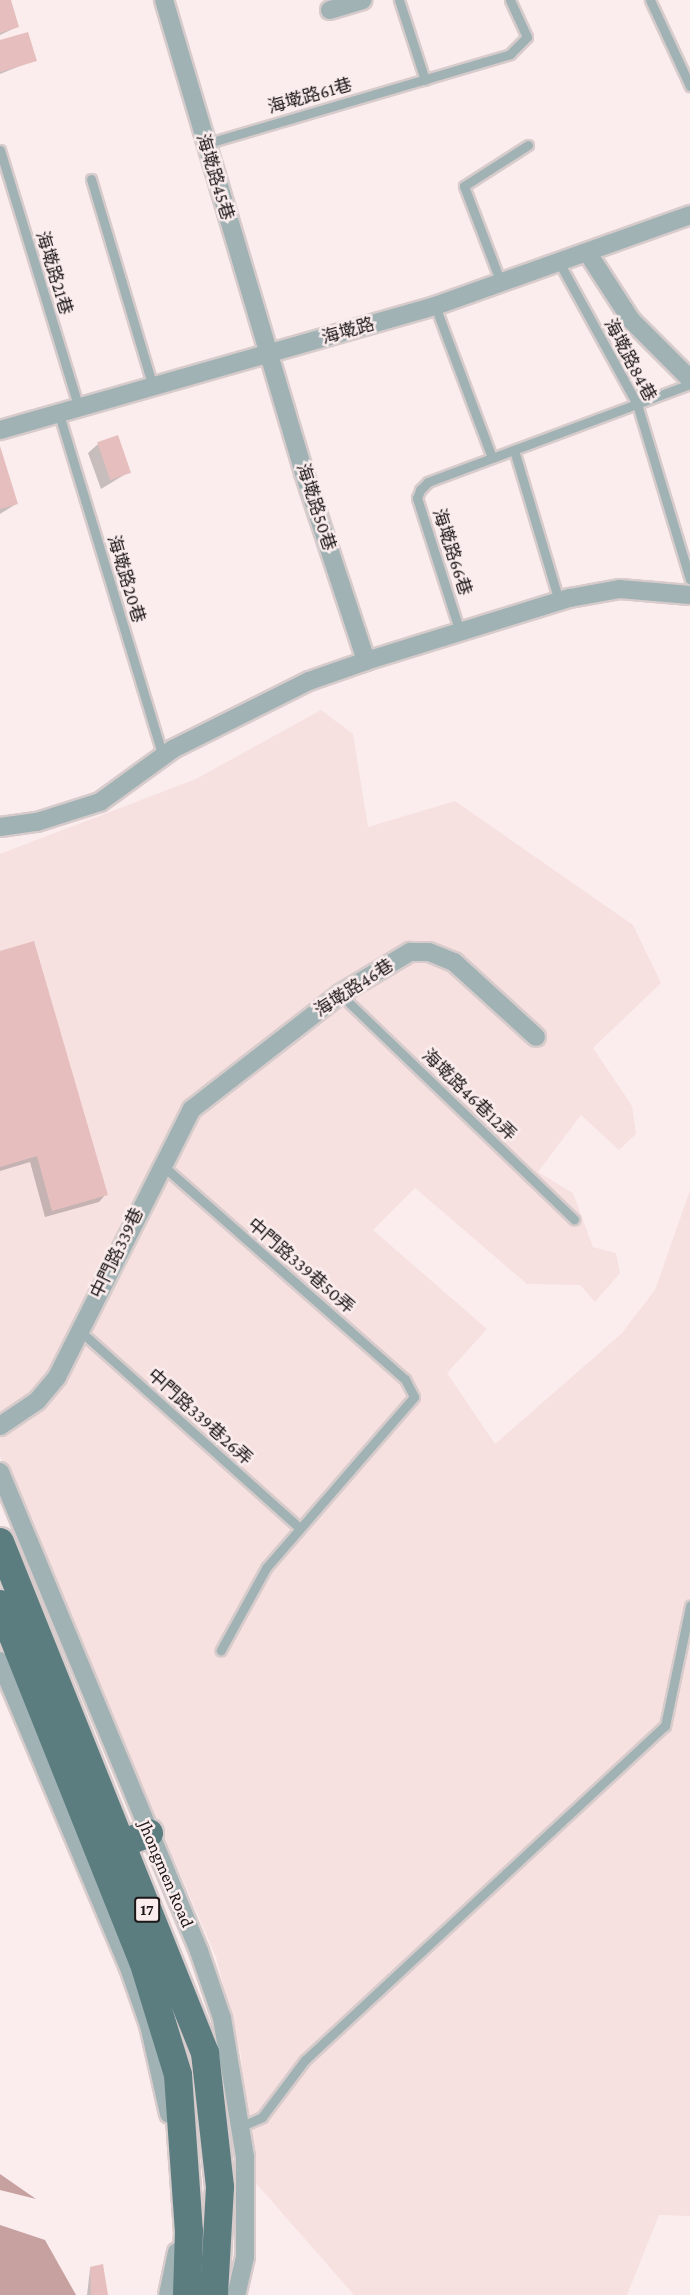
<!DOCTYPE html>
<html>
<head>
<meta charset="utf-8">
<style>
  body { margin:0 }
  #map { position:relative; width:690px; height:2295px; overflow:hidden; background:#fbeded; font-family:"Crimson Pro","Noto Sans TC",serif }
  div>[style] { position:absolute }
  [style*='--x'] { left:calc(var(--x)*1px); top:calc(var(--y)*1px); width:calc(var(--w)*1px); rotate:calc(var(--a)*1deg) }
  .built>* { inset:0; background:#f7e0e0 }
  .forest>* { inset:0; background:#c7a0a0 }
  .shadow>* { inset:0; background:#0003 }
  .building>* { inset:0; background:#e6bebe; transform-origin:0 0 }
  .roads { filter:drop-shadow(2px 0 #d7cbcb) drop-shadow(-2px 0 #d7cbcb) drop-shadow(0 2px #d7cbcb) drop-shadow(0 -2px #d7cbcb) }
  .service>* { height:9px; margin:-4.5px; padding:0 4.5px; transform-origin:4.5px; border-radius:4.5px; background:#a0b2b4 }
  .minor>* { height:18px; margin:-9px; padding:0 9px; transform-origin:9px; border-radius:9px; background:#a0b2b4 }
  .primary>* { height:28px; margin:-14px; padding:0 14px; transform-origin:14px; border-radius:14px; background:#5b7d80 }
  span { translate:-50% -50%; white-space:nowrap; text-align:center; line-height:1.15; -webkit-text-stroke:5px #fbeded; paint-order:stroke }
  .shield-label span { padding:2px 4px; background:#fbeded; border:2px solid; border-radius:4px; -webkit-text-stroke-width:0 }
  .shield-label { font-size:16px; color:#1d1818; font-weight:700 }
  .street-label { font-size:18px; color:#1d1818 }
</style>
</head>
<body>
<div id="map">
  <div class="built">
    <div style="clip-path:polygon(321px 710px,353px 734px,368px 827px,455px 801px,633px 925px,661px 983px,593px 1048px,632px 1106px,636px 1134px,619px 1150px,581px 1115px,538px 1172px,573px 1193px,593px 1247px,616px 1253px,620px 1273px,595px 1302px,580px 1285px,527px 1284px,415px 1188px,373px 1230px,487px 1329px,447px 1373px,495px 1444px,621px 1334px,655px 1290px,690px 1190px,690px 2216px,659px 2215px,627px 2295px,354px 2295px,247px 2173px,241px 2055px,216px 1957px,0 1456px,0 854px,196px 779px)"></div>
  </div>
  <div class="forest">
    <div style="clip-path:polygon(0 2174px,36px 2199px,0 2190px)"></div>
    <div style="clip-path:polygon(0 2225px,45px 2240px,76px 2295px,0 2295px)"></div>
  </div>
  <div class="shadow">
    <div style="clip-path:polygon(0 0,9px 0,17px 27px,0 35px)"></div>
    <div style="clip-path:polygon(0 42px,35px 60px,0 74px)"></div>
    <div style="clip-path:polygon(98px 444px,129px 472px,101px 489px,88px 453px)"></div>
    <div style="clip-path:polygon(0 449px,16px 504px,0 514px)"></div>
    <div style="clip-path:polygon(0 952px,106px 1194px,99px 1202px,45px 1217px,30px 1162px,0 1171px)"></div>
    <div style="clip-path:polygon(90px 2269px,105px 2295px,87px 2295px)"></div>
  </div>
  <div class="building">
    <div style="clip-path:polygon(0 0,11px 0,19px 27px,0 33px)"></div>
    <div style="clip-path:polygon(28px 32px,37px 61px,0 72px,0 40px)"></div>
    <div style="left:118px;top:435px;width:40px;height:22px;rotate:71deg"></div>
    <div style="clip-path:polygon(0 446px,18px 504px,0 509px)"></div>
    <div style="clip-path:polygon(34px 941px,108px 1195px,52px 1211px,37px 1156px,0 1167px,0 951px)"></div>
    <div style="clip-path:polygon(103px 2264px,108px 2295px,91px 2295px,90px 2267px)"></div>
  </div>
  <div class="roads">
    <div class="service">
      <div style="--x:399;--y:0;--w:84;--a:72"></div>
      <div style="--x:650;--y:0;--w:95;--a:65.1"></div>
      <div style="--x:205;--y:144;--w:318;--a:-16.4"></div>
      <div style="--x:510;--y:54;--w:24;--a:-45"></div>
      <div style="--x:527;--y:37;--w:41;--a:-114.7"></div>
      <div style="--x:0;--y:150;--w:267;--a:73"></div>
      <div style="--x:91;--y:179;--w:213;--a:73.4"></div>
      <div style="--x:560;--y:264;--w:160;--a:61.2"></div>
      <div style="--x:637;--y:404;--w:183;--a:73.2"></div>
      <div style="--x:501;--y:283;--w:104;--a:-110.9"></div>
      <div style="--x:464;--y:186;--w:76;--a:-32.6"></div>
      <div style="--x:435;--y:306;--w:162;--a:69.4"></div>
      <div style="--x:58;--y:411;--w:362;--a:73.1"></div>
      <div style="--x:514;--y:450;--w:158;--a:73.4"></div>
      <div style="--x:460;--y:632;--w:141;--a:-107.8"></div>
      <div style="--x:417;--y:498;--w:9;--a:-69"></div>
      <div style="--x:420;--y:490;--w:11;--a:-45"></div>
      <div style="--x:428;--y:482;--w:280;--a:-20.5"></div>
      <div style="--x:340;--y:994;--w:325;--a:43.9"></div>
      <div style="--x:162;--y:1165;--w:324;--a:41.4"></div>
      <div style="--x:405;--y:1379;--w:20;--a:63"></div>
      <div style="--x:414;--y:1397;--w:226;--a:130.9"></div>
      <div style="--x:266;--y:1568;--w:94;--a:118.8"></div>
      <div style="--x:79;--y:1330;--w:297;--a:41.9"></div>
      <div style="--x:242;--y:2126;--w:22;--a:-24"></div>
      <div style="--x:262;--y:2117;--w:71;--a:-53"></div>
      <div style="--x:305;--y:2060;--w:491;--a:-42.9"></div>
      <div style="--x:665;--y:1726;--w:123;--a:-78.2"></div>
    </div>
    <div class="minor">
      <div style="--x:164;--y:0;--w:493;--a:73.5"></div>
      <div style="--x:304;--y:473;--w:198;--a:71.7"></div>
      <div style="--x:330;--y:10;--w:34;--a:-17"></div>
      <div style="--x:589;--y:255;--w:77;--a:57.1"></div>
      <div style="--x:631;--y:320;--w:83;--a:45"></div>
      <div style="--x:0;--y:430;--w:452;--a:-15.9"></div>
      <div style="--x:435;--y:306;--w:271;--a:-19.6"></div>
      <div style="--x:0;--y:827;--w:37;--a:-8"></div>
      <div style="--x:37;--y:822;--w:66;--a:-17.6"></div>
      <div style="--x:100;--y:802;--w:90;--a:-36"></div>
      <div style="--x:173;--y:749;--w:152;--a:-26.6"></div>
      <div style="--x:309;--y:681;--w:60;--a:-19.3"></div>
      <div style="--x:366;--y:661;--w:214;--a:-17.2"></div>
      <div style="--x:570;--y:598;--w:51;--a:-10.2"></div>
      <div style="--x:620;--y:589;--w:70;--a:4.9"></div>
      <div style="--x:0;--y:1426;--w:45;--a:-34"></div>
      <div style="--x:37;--y:1401;--w:31;--a:-50"></div>
      <div style="--x:57;--y:1377;--w:300;--a:-63.3"></div>
      <div style="--x:192;--y:1109;--w:187;--a:-37.8"></div>
      <div style="--x:340;--y:994;--w:82;--a:-31"></div>
      <div style="--x:410;--y:952;--w:19;--a:0"></div>
      <div style="--x:429;--y:952;--w:27;--a:22"></div>
      <div style="--x:454;--y:962;--w:111;--a:42.4"></div>
      <div style="--x:0;--y:1472;--w:519;--a:67.44"></div>
      <div style="--x:199;--y:1951;--w:71;--a:71.1"></div>
      <div style="--x:222;--y:2018;--w:141;--a:80.6"></div>
      <div style="--x:245;--y:2157;--w:100;--a:90"></div>
      <div style="--x:245;--y:2257;--w:39;--a:103"></div>
      <div style="--x:0;--y:1661;--w:330;--a:67.2"></div>
      <div style="--x:128;--y:1965;--w:64;--a:70.7"></div>
      <div style="--x:149;--y:2025;--w:91;--a:77.3"></div>
      <div style="--x:168;--y:2295;--w:44;--a:-78.2"></div>
    </div>
    <div class="primary">
      <div style="--x:0;--y:1542;--w:551;--a:68.14"></div>
      <div style="--x:205;--y:2053;--w:135;--a:83.6"></div>
      <div style="--x:220;--y:2187;--w:108;--a:93.2"></div>
      <div style="--x:0;--y:1604;--w:385;--a:68.2"></div>
      <div style="--x:143;--y:1961;--w:119;--a:72.9"></div>
      <div style="--x:178;--y:2075;--w:156;--a:86"></div>
      <div style="--x:189;--y:2231;--w:64;--a:91.8"></div>
      <div style="--x:121;--y:1844;--w:30;--a:-21"></div>
    </div>
  </div>
  <div class="shield-label">
    <span style="left:147px;top:1910px">17</span>
  </div>
  <div class="street-label">
    <span style="left:310px;top:96px;rotate:-16deg">海墘路61巷</span>
    <span style="left:215px;top:177px;rotate:73deg">海墘路45巷</span>
    <span style="left:54px;top:273px;rotate:73deg">海墘路21巷</span>
    <span style="left:348px;top:331px;rotate:-16deg">海墘路</span>
    <span style="left:630px;top:360px;rotate:62deg">海墘路84巷</span>
    <span style="left:316px;top:507px;rotate:72deg">海墘路50巷</span>
    <span style="left:452px;top:552px;rotate:72deg">海墘路66巷</span>
    <span style="left:126px;top:579px;rotate:73deg">海墘路20巷</span>
    <span style="left:354px;top:988px;rotate:-33deg">海墘路46巷</span>
    <span style="left:469px;top:1095px;rotate:44deg">海墘路46巷12弄</span>
    <span style="left:117px;top:1253px;rotate:-64deg">中門路339巷</span>
    <span style="left:301px;top:1266px;rotate:41deg">中門路339巷50弄</span>
    <span style="left:200px;top:1417px;rotate:42deg">中門路339巷26弄</span>
    <span style="left:166px;top:1874px;rotate:67deg">Jhongmen Road</span>
  </div>
</div>
</body>
</html>
